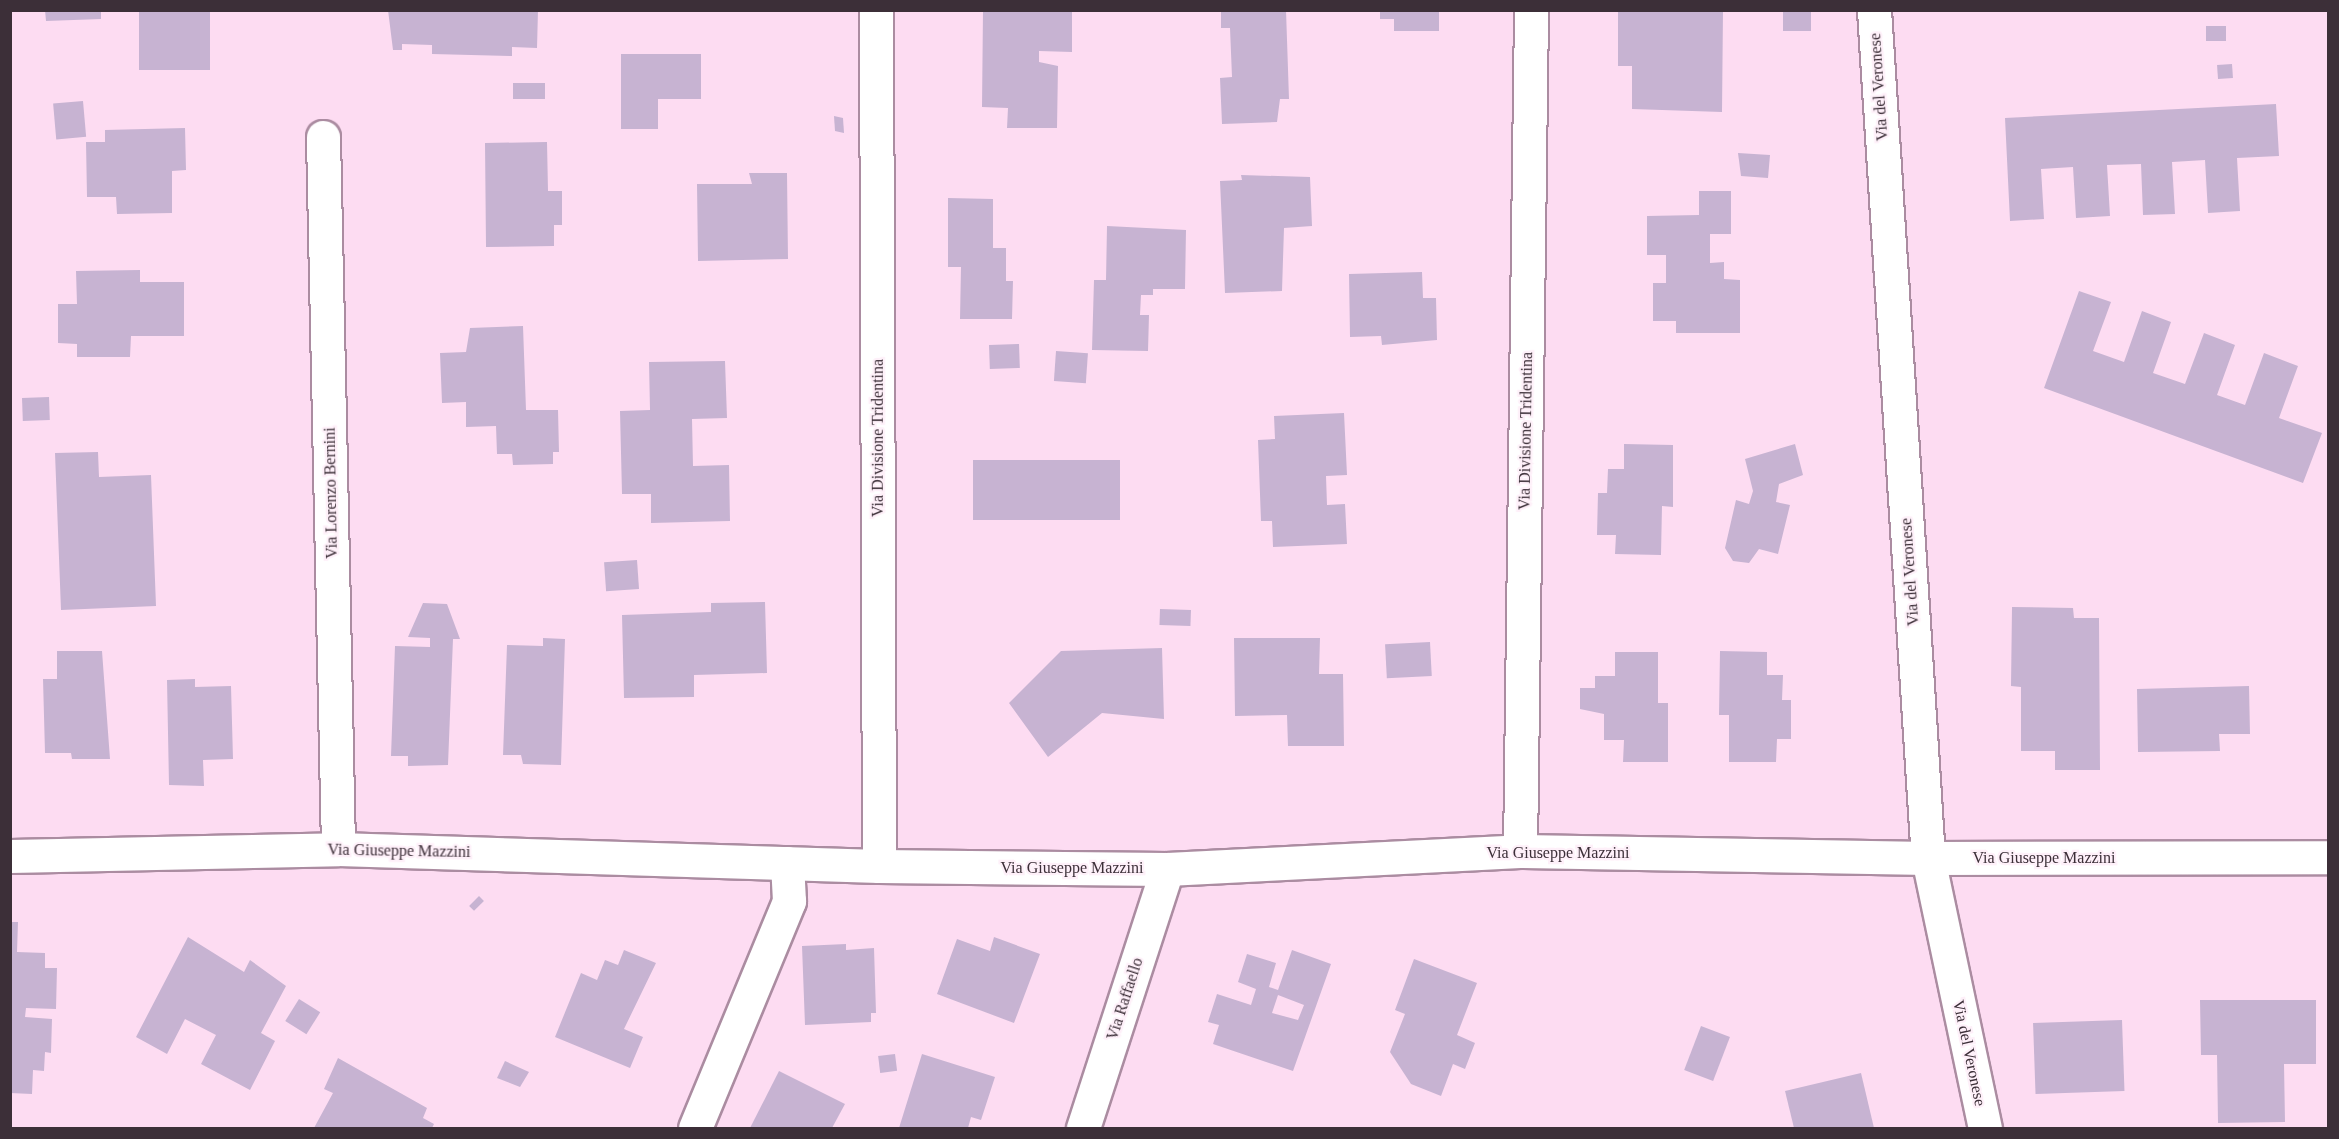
<!DOCTYPE html>
<html>
<head>
<meta charset="utf-8">
<style>
  body { margin:0 }
  #map { position:relative; width:2339px; height:1139px; overflow:hidden; background:#fddcf2; font-family:Georgia,serif }
  div>[style] { position:absolute }
  [style*='--x'] { left:calc(var(--x)*1px); top:calc(var(--y)*1px); width:calc(var(--w)*1px); rotate:calc(var(--a)*1deg) }
  .building>* { inset:0; background:#c7b3d2; transform-origin:0 0 }
  .roads { filter:drop-shadow(2px 0 #ab8ca1) drop-shadow(-2px 0 #ab8ca1) drop-shadow(0 2px #ab8ca1) drop-shadow(0 -2px #ab8ca1) }
  .minor>* { height:33px; margin:-16.5px; padding:0 16.5px; transform-origin:16.5px; border-radius:16.5px; background:#fff }
  span { translate:-50% -50%; white-space:nowrap; text-align:center; line-height:1.15; -webkit-text-stroke:4.5px #fef0f9; paint-order:stroke }
  .street-label { font-size:16px; color:#3c2f38 }
  .frame { position:absolute; inset:0; border:12px solid #3c2f38; pointer-events:none }
</style>
</head>
<body>
<div id="map">
  <div class="building">
    <div style="clip-path:polygon(45px 10px,101px 10px,101px 19px,46px 21px)"></div>
    <div style="clip-path:polygon(388px 10px,538px 10px,537px 48px,512px 47px,512px 56px,432px 54px,432px 45px,402px 44px,402px 50px,393px 50px)"></div>
    <div style="clip-path:polygon(983px 10px,1072px 10px,1072px 52px,1039px 51px,1039px 62px,1058px 66px,1057px 128px,1007px 128px,1008px 108px,982px 107px)"></div>
    <div style="clip-path:polygon(1221px 10px,1286px 10px,1289px 99px,1280px 99px,1277px 122px,1222px 124px,1220px 78px,1232px 77px,1230px 28px,1221px 28px)"></div>
    <div style="clip-path:polygon(1380px 10px,1439px 10px,1439px 31px,1394px 31px,1394px 19px,1380px 19px)"></div>
    <div style="clip-path:polygon(1618px 10px,1723px 10px,1722px 112px,1632px 109px,1632px 66px,1618px 66px)"></div>
    <div style="left:1783px;top:10px;width:28px;height:21px"></div>
    <div style="left:139px;top:11px;width:71px;height:59px"></div>
    <div style="left:2226px;top:26px;width:15px;height:20px;rotate:90deg"></div>
    <div style="clip-path:polygon(621px 54px,701px 54px,701px 99px,658px 99px,658px 129px,621px 129px)"></div>
    <div style="left:2232px;top:64px;width:14px;height:15px;rotate:86deg"></div>
    <div style="left:513px;top:83px;width:32px;height:16px"></div>
    <div style="left:83px;top:101px;width:36px;height:30px;rotate:85deg"></div>
    <div style="clip-path:polygon(2276px 104px,2279px 156px,2237px 158px,2240px 211px,2208px 213px,2205px 160px,2172px 162px,2175px 214px,2143px 215px,2141px 164px,2107px 165px,2110px 216px,2076px 218px,2073px 167px,2041px 169px,2044px 219px,2010px 221px,2005px 118px)"></div>
    <div style="clip-path:polygon(834px 116px,843px 118px,844px 133px,835px 131px)"></div>
    <div style="clip-path:polygon(185px 128px,186px 170px,172px 171px,172px 213px,117px 214px,116px 197px,87px 197px,86px 142px,105px 142px,105px 130px)"></div>
    <div style="clip-path:polygon(547px 142px,548px 191px,562px 191px,562px 225px,554px 225px,554px 246px,486px 247px,485px 143px)"></div>
    <div style="clip-path:polygon(1738px 153px,1770px 155px,1768px 178px,1741px 176px)"></div>
    <div style="clip-path:polygon(749px 173px,787px 173px,788px 259px,698px 261px,697px 184px,752px 184px)"></div>
    <div style="clip-path:polygon(1241px 175px,1310px 177px,1312px 226px,1284px 228px,1282px 291px,1225px 293px,1220px 181px,1242px 180px)"></div>
    <div style="clip-path:polygon(1699px 191px,1731px 191px,1731px 234px,1710px 234px,1710px 263px,1724px 262px,1724px 279px,1740px 280px,1740px 333px,1676px 333px,1676px 321px,1653px 321px,1653px 283px,1666px 283px,1666px 255px,1647px 255px,1647px 216px,1699px 215px)"></div>
    <div style="clip-path:polygon(948px 198px,993px 199px,993px 248px,1006px 248px,1006px 281px,1013px 281px,1012px 319px,960px 319px,961px 267px,948px 267px)"></div>
    <div style="clip-path:polygon(1107px 226px,1186px 230px,1185px 289px,1153px 289px,1153px 295px,1141px 295px,1140px 315px,1149px 315px,1148px 351px,1092px 350px,1094px 280px,1106px 280px)"></div>
    <div style="clip-path:polygon(140px 270px,140px 282px,184px 282px,184px 336px,131px 336px,130px 357px,77px 357px,77px 344px,58px 343px,58px 304px,77px 304px,76px 271px)"></div>
    <div style="clip-path:polygon(1422px 272px,1423px 298px,1436px 298px,1437px 340px,1382px 345px,1381px 336px,1350px 337px,1349px 274px)"></div>
    <div style="clip-path:polygon(2079px 291px,2111px 302px,2093px 351px,2124px 362px,2142px 311px,2171px 322px,2153px 373px,2185px 384px,2204px 333px,2235px 345px,2217px 395px,2245px 405px,2264px 353px,2298px 366px,2279px 418px,2322px 433px,2303px 483px,2044px 388px)"></div>
    <div style="clip-path:polygon(523px 326px,526px 410px,558px 410px,559px 452px,553px 452px,553px 464px,513px 465px,512px 454px,497px 454px,496px 426px,466px 427px,466px 402px,442px 403px,440px 353px,466px 352px,470px 328px)"></div>
    <div style="left:1019px;top:344px;width:24px;height:30px;rotate:88deg"></div>
    <div style="left:1056px;top:351px;width:32px;height:30px;rotate:4deg"></div>
    <div style="clip-path:polygon(725px 361px,727px 418px,692px 419px,693px 466px,729px 465px,730px 521px,651px 523px,651px 494px,622px 494px,620px 411px,650px 410px,649px 362px)"></div>
    <div style="left:49px;top:397px;width:23px;height:27px;rotate:88deg"></div>
    <div style="clip-path:polygon(1344px 413px,1347px 475px,1326px 476px,1327px 505px,1345px 504px,1347px 544px,1273px 547px,1272px 521px,1261px 521px,1258px 440px,1275px 439px,1274px 416px)"></div>
    <div style="clip-path:polygon(1624px 444px,1673px 445px,1673px 507px,1662px 506px,1661px 555px,1615px 554px,1616px 535px,1597px 535px,1598px 493px,1607px 493px,1608px 469px,1624px 469px)"></div>
    <div style="clip-path:polygon(1795px 444px,1803px 475px,1779px 484px,1776px 502px,1790px 505px,1778px 554px,1759px 549px,1749px 563px,1733px 561px,1725px 548px,1736px 500px,1749px 504px,1753px 491px,1745px 459px)"></div>
    <div style="clip-path:polygon(98px 452px,99px 477px,151px 475px,156px 606px,61px 610px,55px 453px)"></div>
    <div style="left:1120px;top:460px;width:60px;height:147px;rotate:90deg"></div>
    <div style="left:637px;top:560px;width:29px;height:33px;rotate:86deg"></div>
    <div style="clip-path:polygon(765px 602px,767px 673px,694px 675px,694px 697px,624px 698px,622px 615px,711px 612px,711px 603px)"></div>
    <div style="clip-path:polygon(423px 603px,447px 604px,460px 639px,453px 639px,448px 765px,408px 766px,408px 756px,391px 756px,395px 646px,430px 647px,430px 638px,408px 637px)"></div>
    <div style="clip-path:polygon(2012px 607px,2073px 608px,2074px 618px,2099px 618px,2100px 770px,2055px 770px,2055px 751px,2021px 751px,2021px 687px,2011px 686px)"></div>
    <div style="left:1160px;top:609px;width:31px;height:16px;rotate:2deg"></div>
    <div style="clip-path:polygon(543px 638px,565px 639px,561px 765px,523px 764px,521px 755px,503px 755px,507px 645px,543px 646px)"></div>
    <div style="clip-path:polygon(1234px 638px,1320px 638px,1319px 674px,1343px 674px,1344px 746px,1288px 746px,1287px 715px,1235px 716px)"></div>
    <div style="left:1430px;top:642px;width:34px;height:45px;rotate:87deg"></div>
    <div style="clip-path:polygon(1162px 648px,1164px 719px,1102px 713px,1048px 757px,1009px 703px,1061px 651px)"></div>
    <div style="clip-path:polygon(57px 651px,102px 651px,110px 759px,72px 759px,71px 753px,45px 753px,43px 679px,57px 679px)"></div>
    <div style="clip-path:polygon(1720px 651px,1767px 652px,1767px 675px,1783px 675px,1782px 700px,1791px 700px,1791px 739px,1777px 739px,1776px 762px,1729px 762px,1729px 715px,1719px 715px)"></div>
    <div style="clip-path:polygon(1615px 652px,1658px 652px,1658px 703px,1668px 703px,1668px 762px,1623px 762px,1624px 740px,1604px 740px,1604px 714px,1580px 709px,1580px 688px,1595px 688px,1595px 676px,1615px 676px)"></div>
    <div style="clip-path:polygon(195px 679px,195px 687px,231px 686px,233px 759px,203px 760px,204px 786px,169px 785px,167px 680px)"></div>
    <div style="clip-path:polygon(2249px 686px,2250px 734px,2219px 734px,2220px 751px,2138px 752px,2137px 689px)"></div>
    <div style="left:479px;top:896px;width:7px;height:14px;rotate:45deg"></div>
    <div style="clip-path:polygon(10px 922px,18px 922px,17px 952px,45px 953px,45px 968px,57px 968px,56px 1009px,26px 1008px,25px 1017px,52px 1019px,51px 1053px,45px 1052px,44px 1071px,33px 1070px,32px 1094px,10px 1093px)"></div>
    <div style="clip-path:polygon(188px 937px,244px 972px,250px 960px,286px 986px,261px 1033px,275px 1041px,250px 1090px,201px 1064px,216px 1035px,185px 1019px,167px 1054px,136px 1037px)"></div>
    <div style="clip-path:polygon(994px 937px,1040px 954px,1014px 1023px,937px 994px,957px 939px,990px 951px)"></div>
    <div style="clip-path:polygon(846px 944px,846px 950px,874px 948px,876px 1013px,871px 1013px,871px 1022px,805px 1025px,802px 946px)"></div>
    <div style="clip-path:polygon(624px 950px,656px 963px,624px 1029px,643px 1037px,630px 1068px,555px 1037px,581px 973px,597px 980px,605px 960px,618px 965px)"></div>
    <div style="clip-path:polygon(evenodd,1292px 950px,1331px 964px,1293px 1071px,1213px 1044px,1219px 1025px,1208px 1022px,1217px 994px,1251px 1005px,1256px 989px,1238px 982px,1247px 954px,1276px 963px,1269px 987px,1278px 990px,1292px 950px,1278px 995px,1304px 1005px,1298px 1020px,1272px 1013px,1278px 995px)"></div>
    <div style="clip-path:polygon(1414px 959px,1477px 983px,1457px 1035px,1475px 1043px,1465px 1069px,1453px 1064px,1441px 1096px,1411px 1084px,1390px 1052px,1405px 1014px,1395px 1010px)"></div>
    <div style="left:299px;top:999px;width:25px;height:26px;rotate:32deg"></div>
    <div style="clip-path:polygon(2200px 1000px,2316px 1000px,2316px 1064px,2284px 1064px,2285px 1122px,2218px 1123px,2217px 1055px,2201px 1055px)"></div>
    <div style="left:2122px;top:1020px;width:71px;height:89px;rotate:88deg"></div>
    <div style="left:1701px;top:1026px;width:31px;height:47px;rotate:21deg"></div>
    <div style="left:895px;top:1054px;width:17px;height:17px;rotate:83deg"></div>
    <div style="clip-path:polygon(922px 1054px,995px 1077px,981px 1120px,971px 1117px,968px 1128px,899px 1128px)"></div>
    <div style="clip-path:polygon(338px 1058px,427px 1108px,423px 1118px,434px 1124px,432px 1128px,314px 1128px,333px 1093px,324px 1089px)"></div>
    <div style="clip-path:polygon(505px 1061px,529px 1072px,520px 1087px,497px 1078px)"></div>
    <div style="clip-path:polygon(779px 1071px,845px 1104px,832px 1128px,750px 1128px)"></div>
    <div style="clip-path:polygon(1861px 1073px,1874px 1128px,1794px 1128px,1785px 1091px)"></div>
  </div>
  <div class="roads">
    <div class="minor">
      <div style="--x:876;--y:10;--w:856;--a:89.8"></div>
      <div style="--x:1874;--y:10;--w:850;--a:86.36"></div>
      <div style="--x:1928;--y:858;--w:276;--a:78.1"></div>
      <div style="--x:323;--y:137;--w:712;--a:88.79"></div>
      <div style="--x:1520;--y:851;--w:841;--a:-89.25"></div>
      <div style="--x:10;--y:856;--w:328;--a:-1.2"></div>
      <div style="--x:338;--y:849;--w:541;--a:1.8"></div>
      <div style="--x:879;--y:866;--w:288;--a:0.6"></div>
      <div style="--x:1167;--y:869;--w:353;--a:-2.9"></div>
      <div style="--x:1520;--y:851;--w:408;--a:1"></div>
      <div style="--x:1928;--y:858;--w:400;--a:-0.1"></div>
      <div style="--x:695;--y:1128;--w:246;--a:-67.5"></div>
      <div style="--x:789;--y:901;--w:38;--a:-93"></div>
      <div style="--x:1083;--y:1128;--w:272;--a:-72"></div>
    </div>
  </div>
  <div class="street-label">
    <span style="left:1879px;top:87px;rotate:-94deg">Via del Veronese</span>
    <span style="left:1526px;top:431px;rotate:-89deg">Via Divisione Tridentina</span>
    <span style="left:878px;top:438px;rotate:-90deg">Via Divisione Tridentina</span>
    <span style="left:331px;top:493px;rotate:-91deg">Via Lorenzo Bernini</span>
    <span style="left:1910px;top:572px;rotate:-94deg">Via del Veronese</span>
    <span style="left:399px;top:851px;rotate:1deg">Via Giuseppe Mazzini</span>
    <span style="left:1558px;top:853px">Via Giuseppe Mazzini</span>
    <span style="left:2044px;top:858px">Via Giuseppe Mazzini</span>
    <span style="left:1072px;top:868px">Via Giuseppe Mazzini</span>
    <span style="left:1125px;top:999px;rotate:-72deg">Via Raffaello</span>
    <span style="left:1969px;top:1053px;rotate:78deg">Via del Veronese</span>
  </div>
  <div class="frame"></div>
</div>
</body>
</html>
